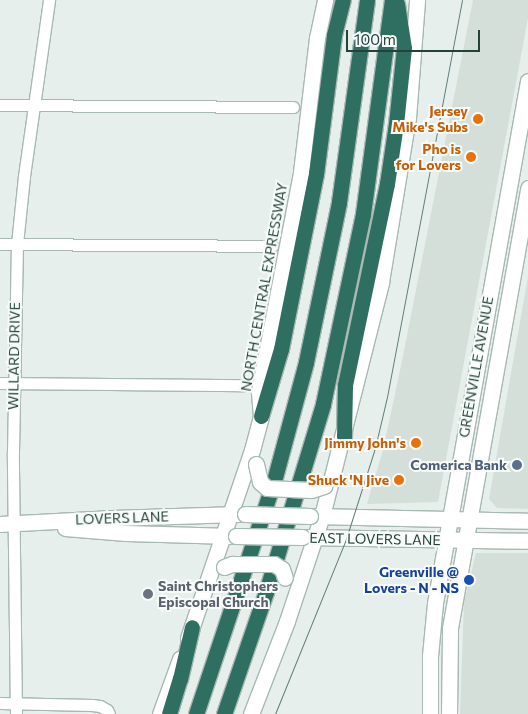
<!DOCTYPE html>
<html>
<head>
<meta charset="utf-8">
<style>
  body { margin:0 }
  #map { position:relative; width:528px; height:714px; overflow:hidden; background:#e6efeb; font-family:Commissioner,sans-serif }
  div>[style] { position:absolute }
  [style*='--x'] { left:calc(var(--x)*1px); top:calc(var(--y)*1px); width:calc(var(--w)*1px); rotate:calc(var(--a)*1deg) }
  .built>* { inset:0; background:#d4dfda }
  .roads { filter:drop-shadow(1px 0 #a8b8b2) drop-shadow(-1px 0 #a8b8b2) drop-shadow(0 1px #a8b8b2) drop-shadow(0 -1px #a8b8b2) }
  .minor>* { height:11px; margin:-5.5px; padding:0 5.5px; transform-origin:5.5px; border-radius:5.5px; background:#fff }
  .secondary>* { height:15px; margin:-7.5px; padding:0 7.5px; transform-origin:7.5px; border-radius:7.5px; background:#fff }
  .motorway>* { height:15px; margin:-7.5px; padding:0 7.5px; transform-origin:7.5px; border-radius:7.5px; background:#2f6f62 }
  .tram>* { height:1px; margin:-0.5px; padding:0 0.5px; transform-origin:0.5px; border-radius:0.5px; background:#5f7d75 }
  .bridges { filter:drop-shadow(1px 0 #a4bbb3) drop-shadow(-1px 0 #a4bbb3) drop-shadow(0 1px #a4bbb3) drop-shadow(0 -1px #a4bbb3) }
  .secondary-bridge>* { height:15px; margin:-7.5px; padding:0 7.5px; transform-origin:7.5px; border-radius:7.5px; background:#fff }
  .dots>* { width:14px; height:14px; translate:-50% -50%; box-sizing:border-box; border:2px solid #f7fbf9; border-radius:50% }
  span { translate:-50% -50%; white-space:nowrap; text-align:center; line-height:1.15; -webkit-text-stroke:4px #f7fbf9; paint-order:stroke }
  .food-label { font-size:14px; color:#c56008; font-weight:700 }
  .right { translate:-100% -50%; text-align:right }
  .street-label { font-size:14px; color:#24423a }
  .service-label { font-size:14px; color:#4e5e75; font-weight:700 }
  .transit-label { font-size:14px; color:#164399; font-weight:700 }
  .worship-label { font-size:14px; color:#5b616d; font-weight:700 }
  .left { translate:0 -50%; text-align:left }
  .scale { position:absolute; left:346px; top:30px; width:134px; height:22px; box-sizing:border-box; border:2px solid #24423a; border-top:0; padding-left:6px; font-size:15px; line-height:18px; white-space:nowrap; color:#24423a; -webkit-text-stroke:4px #f7fbf9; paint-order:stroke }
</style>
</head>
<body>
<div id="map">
  <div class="built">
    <div style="clip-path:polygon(473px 0,528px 0,528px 18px,438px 502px,367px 504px,383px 450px,402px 361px)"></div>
    <div style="clip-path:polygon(528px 276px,528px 509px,497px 508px,489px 499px)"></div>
    <div style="clip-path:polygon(476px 553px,528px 553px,528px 714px,460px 714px,464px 601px)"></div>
  </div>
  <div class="roads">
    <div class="minor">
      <div style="--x:0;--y:105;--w:293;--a:0.4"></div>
      <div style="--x:0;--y:244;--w:272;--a:0.4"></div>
      <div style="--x:0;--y:383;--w:242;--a:0.5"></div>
      <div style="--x:0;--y:703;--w:92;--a:1.2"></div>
      <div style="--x:92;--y:705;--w:8;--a:7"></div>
      <div style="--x:100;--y:706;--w:8;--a:30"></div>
      <div style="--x:107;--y:710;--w:4;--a:63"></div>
      <div style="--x:16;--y:714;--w:262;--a:-90.7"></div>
      <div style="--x:13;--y:452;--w:208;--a:-88.9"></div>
      <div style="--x:17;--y:244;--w:68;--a:-84.1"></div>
      <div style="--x:24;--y:176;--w:178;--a:-81.9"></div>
    </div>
    <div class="secondary">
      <div style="--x:314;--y:516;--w:214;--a:1.3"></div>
      <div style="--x:0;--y:524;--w:112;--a:-3.1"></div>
      <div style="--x:112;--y:518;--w:126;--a:-1.8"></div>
      <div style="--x:65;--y:528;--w:61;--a:4.7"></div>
      <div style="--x:126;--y:533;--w:106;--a:1.6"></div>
      <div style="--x:307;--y:537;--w:221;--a:1"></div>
      <div style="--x:188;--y:638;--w:199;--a:-71.2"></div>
      <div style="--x:252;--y:450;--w:35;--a:-75"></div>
      <div style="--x:261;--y:416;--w:25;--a:-95"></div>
      <div style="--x:259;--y:391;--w:223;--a:-79.1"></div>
      <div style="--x:301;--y:172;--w:135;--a:-83.2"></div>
      <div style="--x:317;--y:38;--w:39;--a:-78"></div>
      <div style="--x:160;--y:714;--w:59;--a:-70"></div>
      <div style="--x:251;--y:714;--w:100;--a:-68.8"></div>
      <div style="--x:287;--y:621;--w:111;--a:-71.6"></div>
      <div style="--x:322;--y:516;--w:241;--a:-75.8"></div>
      <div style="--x:381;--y:282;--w:166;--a:-80.7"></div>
      <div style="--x:408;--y:118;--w:118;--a:-85.6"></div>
      <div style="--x:430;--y:714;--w:58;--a:-90"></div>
      <div style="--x:430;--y:656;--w:53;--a:-84.6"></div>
      <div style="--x:435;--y:603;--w:530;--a:-79.9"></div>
      <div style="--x:449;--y:714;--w:86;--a:-89.3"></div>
      <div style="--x:450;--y:628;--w:447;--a:-79.9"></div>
    </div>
    <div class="motorway">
      <div style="--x:261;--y:416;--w:70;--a:-73.4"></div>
      <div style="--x:281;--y:349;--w:178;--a:-78.7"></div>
      <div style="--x:316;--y:174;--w:140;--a:-82.6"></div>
      <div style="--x:334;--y:35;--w:36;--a:-76"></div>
      <div style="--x:344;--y:437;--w:52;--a:-88.9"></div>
      <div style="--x:345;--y:385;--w:205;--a:-78.2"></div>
      <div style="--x:387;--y:184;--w:61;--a:-81.5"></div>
      <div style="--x:396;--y:124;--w:76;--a:-84"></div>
      <div style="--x:404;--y:48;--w:45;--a:-99"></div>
      <div style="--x:169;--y:714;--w:37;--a:-73"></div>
      <div style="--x:180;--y:679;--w:53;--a:-77"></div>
      <div style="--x:196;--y:714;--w:246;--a:-71.5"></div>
      <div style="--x:274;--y:481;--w:123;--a:-74.9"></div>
      <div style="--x:306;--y:362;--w:163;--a:-78.3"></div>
      <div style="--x:339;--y:202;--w:204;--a:-82.1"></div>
      <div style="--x:224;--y:714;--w:129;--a:-71"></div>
      <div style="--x:266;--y:592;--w:196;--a:-73.1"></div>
      <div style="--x:323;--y:404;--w:194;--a:-78.1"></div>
      <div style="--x:363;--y:214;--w:216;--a:-82.3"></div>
    </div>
  </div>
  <div class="tram">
    <div style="--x:275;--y:714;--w:186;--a:-67.9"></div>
    <div style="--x:345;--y:542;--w:99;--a:-72.3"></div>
    <div style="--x:375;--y:448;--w:52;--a:-76.8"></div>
    <div style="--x:387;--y:397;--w:404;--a:-79.3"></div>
  </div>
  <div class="bridges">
    <div class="secondary-bridge">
      <div style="--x:256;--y:464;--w:18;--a:77"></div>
      <div style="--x:260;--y:482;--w:9;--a:41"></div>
      <div style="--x:267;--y:488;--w:44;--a:2.6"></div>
      <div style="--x:311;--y:490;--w:14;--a:-17"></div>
      <div style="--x:245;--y:514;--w:65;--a:1.8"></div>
      <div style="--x:236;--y:536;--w:66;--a:0.9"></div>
      <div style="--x:224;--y:567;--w:9;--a:-21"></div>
      <div style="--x:232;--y:564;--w:42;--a:0"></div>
      <div style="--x:274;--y:564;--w:9;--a:32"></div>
      <div style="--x:282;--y:569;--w:9;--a:72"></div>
    </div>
  </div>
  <div class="dots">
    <div style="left:478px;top:119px;background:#e8710a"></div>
    <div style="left:471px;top:157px;background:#e8710a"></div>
    <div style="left:416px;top:443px;background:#e8710a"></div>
    <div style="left:517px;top:465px;background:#5c6f8a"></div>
    <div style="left:399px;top:480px;background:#e8710a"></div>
    <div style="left:469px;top:580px;background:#1a4fb4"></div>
    <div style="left:148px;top:594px;background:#6b7280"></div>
  </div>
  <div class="food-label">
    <span class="right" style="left:468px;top:119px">Jersey<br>Mike's Subs</span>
    <span class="right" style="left:461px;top:157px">Pho is<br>for Lovers</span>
    <span class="right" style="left:406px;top:443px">Jimmy John's</span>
    <span class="right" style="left:389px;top:480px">Shuck 'N Jive</span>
  </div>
  <div class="street-label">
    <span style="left:264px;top:287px;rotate:-80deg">NORTH CENTRAL EXPRESSWAY</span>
    <span style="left:14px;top:356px;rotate:-89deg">WILLARD DRIVE</span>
    <span style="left:476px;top:367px;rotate:-80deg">GREENVILLE AVENUE</span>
    <span style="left:122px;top:518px;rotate:-2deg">LOVERS LANE</span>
    <span style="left:375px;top:539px;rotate:1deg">EAST LOVERS LANE</span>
  </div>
  <div class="service-label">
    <span class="right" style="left:507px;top:465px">Comerica Bank</span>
  </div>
  <div class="transit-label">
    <span class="right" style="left:459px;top:580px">Greenville @<br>Lovers - N - NS</span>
  </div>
  <div class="worship-label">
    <span class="left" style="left:158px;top:594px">Saint Christophers<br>Episcopal Church</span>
  </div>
  <div class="scale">100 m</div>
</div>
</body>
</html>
